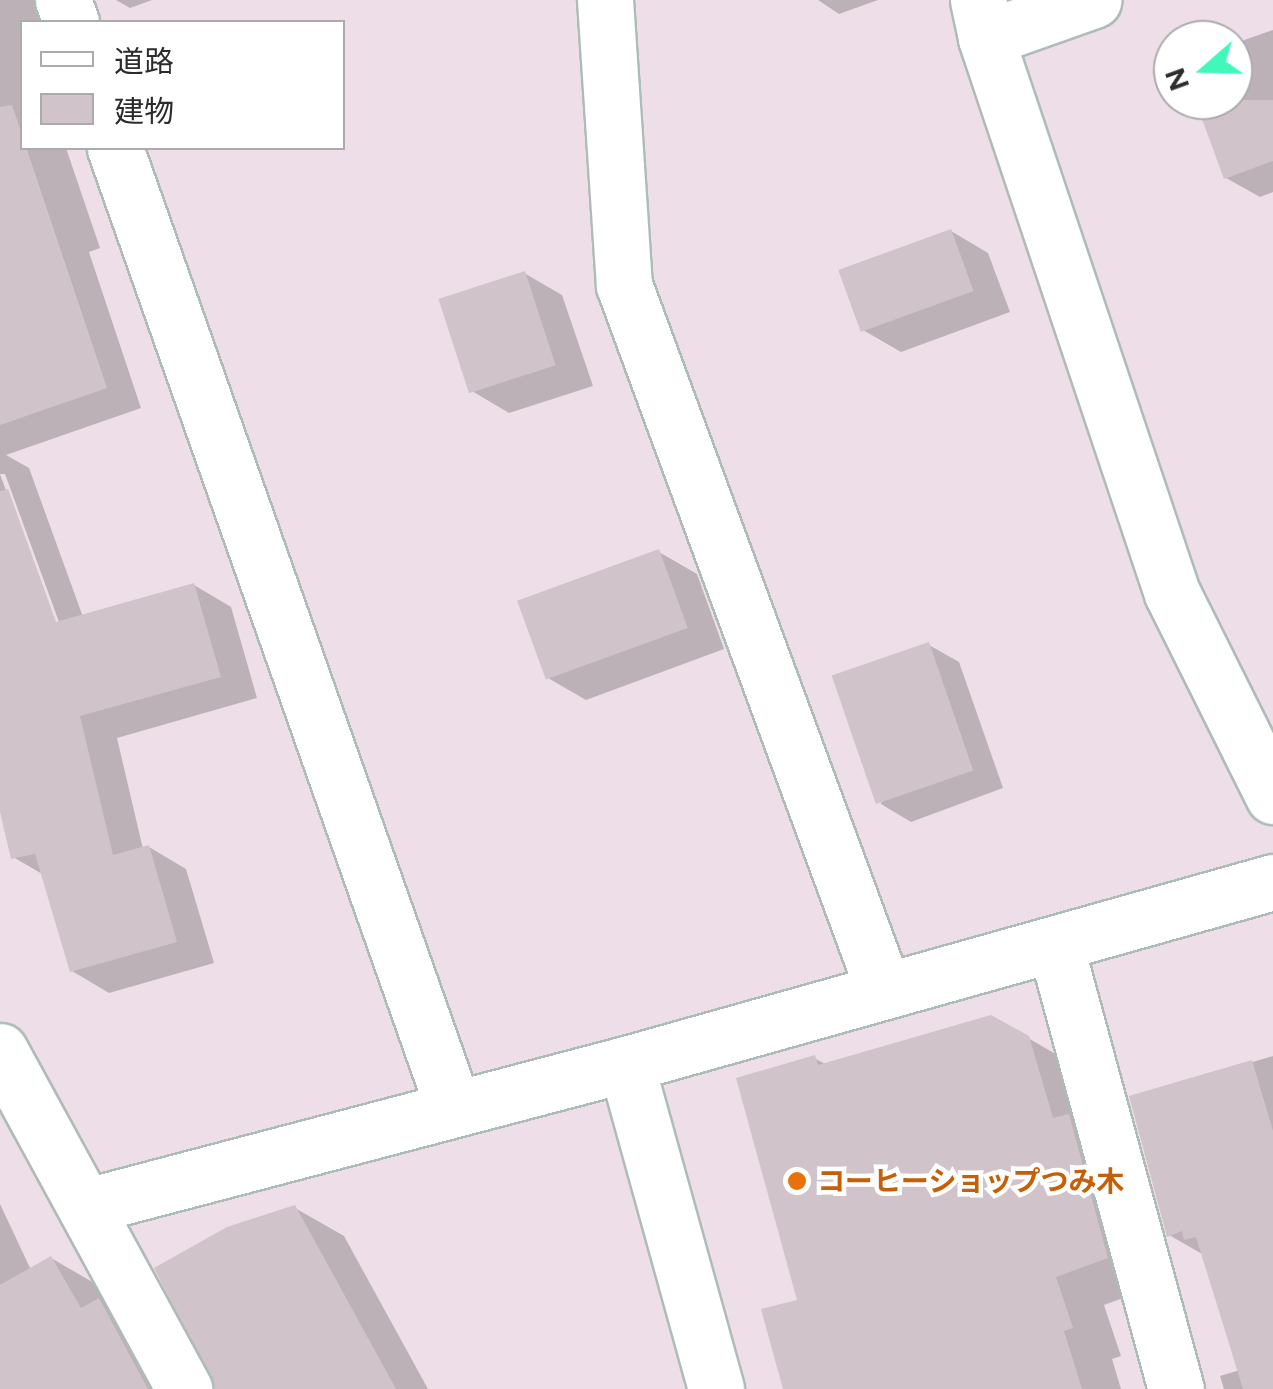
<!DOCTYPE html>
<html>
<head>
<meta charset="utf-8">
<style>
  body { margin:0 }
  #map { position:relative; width:1273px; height:1389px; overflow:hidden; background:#eddee7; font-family:Figtree,"Noto Sans JP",sans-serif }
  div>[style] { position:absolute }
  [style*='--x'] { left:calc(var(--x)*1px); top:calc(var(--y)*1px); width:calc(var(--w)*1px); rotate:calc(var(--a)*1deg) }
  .shadow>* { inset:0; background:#0003 }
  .building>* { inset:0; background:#d0c3ca; transform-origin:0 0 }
  .roads { filter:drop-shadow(2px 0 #aebcb7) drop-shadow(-2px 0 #aebcb7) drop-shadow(0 2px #aebcb7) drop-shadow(0 -2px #aebcb7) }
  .minor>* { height:55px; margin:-27.5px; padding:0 27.5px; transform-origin:27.5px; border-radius:27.5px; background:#fff }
  .dots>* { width:28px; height:28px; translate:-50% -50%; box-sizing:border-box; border:5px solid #fff; border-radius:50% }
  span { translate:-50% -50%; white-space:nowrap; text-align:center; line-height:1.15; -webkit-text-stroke:9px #fff; paint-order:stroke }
  .food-label { font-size:28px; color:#c56008; font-weight:700 }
  .left { translate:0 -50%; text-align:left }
  .legend { position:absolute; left:20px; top:20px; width:325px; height:130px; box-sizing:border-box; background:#fff; border:2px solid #ababab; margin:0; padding:12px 18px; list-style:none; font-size:30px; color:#2c2c2c }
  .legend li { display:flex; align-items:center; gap:20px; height:50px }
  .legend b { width:50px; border:2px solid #ababab }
  .north { position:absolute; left:1153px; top:20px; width:100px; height:100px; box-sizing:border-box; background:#fff; border:2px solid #ababab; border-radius:50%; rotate:250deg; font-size:28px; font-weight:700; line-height:40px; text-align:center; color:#2c2c2c }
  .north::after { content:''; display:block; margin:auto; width:35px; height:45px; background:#40f8b9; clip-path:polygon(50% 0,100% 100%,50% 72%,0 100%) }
</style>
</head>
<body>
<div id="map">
  <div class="shadow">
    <div style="clip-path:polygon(0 0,74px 0,67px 22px,22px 22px,22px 148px,66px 148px,100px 248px,89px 252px,141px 408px,6px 455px,29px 468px,83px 617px,194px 585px,231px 607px,257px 698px,117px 738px,143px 849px,149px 847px,186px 869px,214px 963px,109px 993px,72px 971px,44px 875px,13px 857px,0 801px,0 474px,58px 634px,63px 633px,5px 474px,0 474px)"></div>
    <div style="clip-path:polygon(116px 0,152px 0,130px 8px)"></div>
    <div style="clip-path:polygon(818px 0,878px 0,839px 14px)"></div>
    <div style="clip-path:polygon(1273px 30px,1273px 192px,1260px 197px,1226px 178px,1197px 100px,1233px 100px,1233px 44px)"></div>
    <div style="clip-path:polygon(951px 231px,988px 253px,1010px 312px,901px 352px,863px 330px)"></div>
    <div style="clip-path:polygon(524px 273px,562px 295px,593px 386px,509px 413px,472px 391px)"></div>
    <div style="clip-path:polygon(659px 552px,697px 574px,724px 649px,586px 700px,548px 678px)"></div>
    <div style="clip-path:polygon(929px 645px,959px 662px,1003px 788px,911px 822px,881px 804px)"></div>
    <div style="clip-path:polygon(1028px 1038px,1078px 1067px,1156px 1286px,1104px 1305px,1121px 1356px,1112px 1359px,1121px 1389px,785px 1389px,800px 1301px,814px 1058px,827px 1065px)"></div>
    <div style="clip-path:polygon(1273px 1056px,1273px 1389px,1224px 1389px,1220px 1376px,1240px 1370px,1204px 1255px,1169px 1235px,1132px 1098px)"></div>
    <div style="clip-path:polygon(0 1204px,31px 1270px,51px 1258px,101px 1287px,181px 1389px,0 1389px)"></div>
    <div style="clip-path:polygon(295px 1208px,344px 1236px,428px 1389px,218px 1389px)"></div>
  </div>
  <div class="building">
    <div style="clip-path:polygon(1195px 100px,1273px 100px,1273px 161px,1224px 179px)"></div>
    <div style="clip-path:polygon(12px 105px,107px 388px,0 425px,0 107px)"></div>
    <div style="left:951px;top:229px;width:66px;height:120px;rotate:70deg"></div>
    <div style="left:525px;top:271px;width:99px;height:91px;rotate:72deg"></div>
    <div style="clip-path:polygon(8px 489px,56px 622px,194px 583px,221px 677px,80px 716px,113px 855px,149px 845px,177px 942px,70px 972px,35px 854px,11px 859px,0 812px,0 491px)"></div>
    <div style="left:659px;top:549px;width:84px;height:151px;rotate:70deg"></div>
    <div style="left:929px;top:642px;width:136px;height:103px;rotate:71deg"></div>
    <div style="clip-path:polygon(991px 1015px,1029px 1036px,1053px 1118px,1069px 1114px,1108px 1258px,1056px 1277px,1073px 1328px,1064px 1331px,1082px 1389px,783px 1389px,761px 1309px,797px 1300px,736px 1078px,815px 1055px,818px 1065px)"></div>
    <div style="clip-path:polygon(1252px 1060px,1273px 1131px,1273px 1389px,1243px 1389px,1196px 1237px,1184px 1240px,1182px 1231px,1167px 1237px,1129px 1096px)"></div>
    <div style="clip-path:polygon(295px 1205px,396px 1389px,215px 1389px,154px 1268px,227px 1227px)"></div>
    <div style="clip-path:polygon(51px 1256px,81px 1308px,99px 1298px,148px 1389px,0 1389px,0 1285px)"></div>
  </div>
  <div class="roads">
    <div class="minor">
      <div style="--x:63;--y:0;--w:23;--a:70"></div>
      <div style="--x:605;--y:0;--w:286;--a:86.2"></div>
      <div style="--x:624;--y:285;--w:752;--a:69.78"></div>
      <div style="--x:978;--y:0;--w:39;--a:78"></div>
      <div style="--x:986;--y:38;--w:585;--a:71.47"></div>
      <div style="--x:1172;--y:593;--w:227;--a:63.5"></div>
      <div style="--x:986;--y:38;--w:114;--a:-19.4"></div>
      <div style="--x:115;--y:148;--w:1017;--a:70.58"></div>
      <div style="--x:1055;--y:944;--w:461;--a:74.8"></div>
      <div style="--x:0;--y:1051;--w:385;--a:61.4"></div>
      <div style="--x:626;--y:1064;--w:337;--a:74.5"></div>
      <div style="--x:87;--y:1206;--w:557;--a:-14.76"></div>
      <div style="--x:626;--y:1064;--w:672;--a:-15.71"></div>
    </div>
  </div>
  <div class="dots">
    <div style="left:797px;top:1181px;background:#e8710a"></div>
  </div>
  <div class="food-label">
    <span class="left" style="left:817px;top:1181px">コーヒーショップつみ木</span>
  </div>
  <ul class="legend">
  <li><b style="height:12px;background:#fff"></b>道路</li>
  <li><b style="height:28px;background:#d0c3ca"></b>建物</li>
  </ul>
  <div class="north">N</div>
</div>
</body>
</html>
